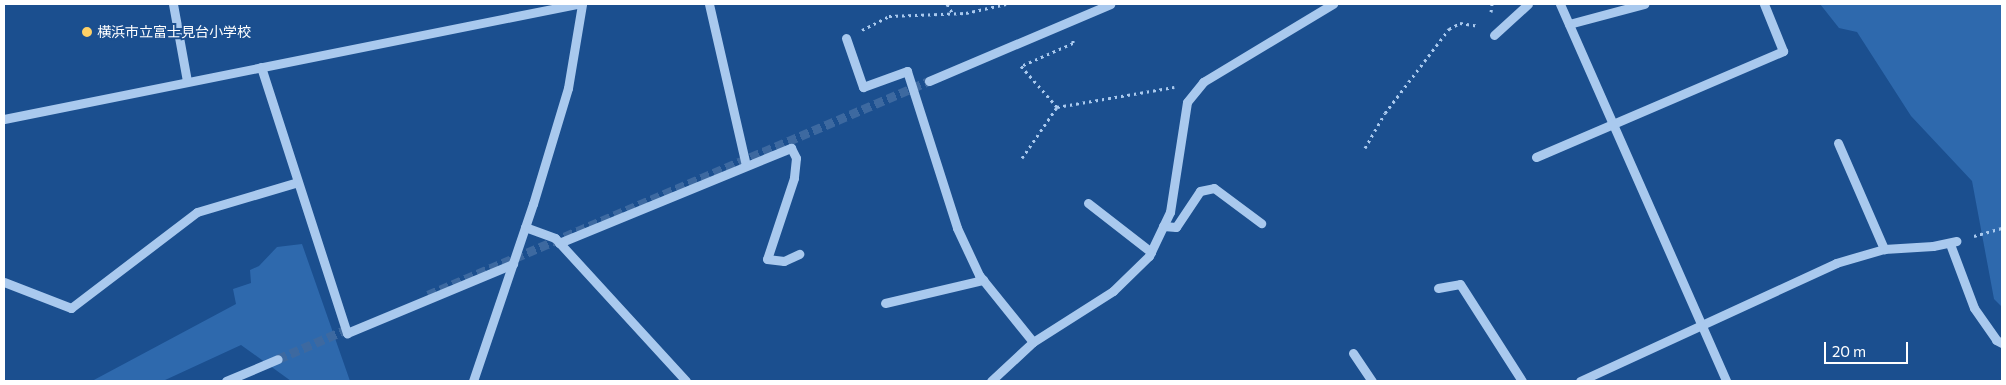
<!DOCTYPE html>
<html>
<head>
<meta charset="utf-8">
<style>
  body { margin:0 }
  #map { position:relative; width:2006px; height:385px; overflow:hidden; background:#1b4f8f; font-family:Commissioner,"Noto Sans JP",sans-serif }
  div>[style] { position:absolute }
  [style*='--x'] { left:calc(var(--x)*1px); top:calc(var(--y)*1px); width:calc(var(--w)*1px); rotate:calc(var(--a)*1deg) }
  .green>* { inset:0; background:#2e69ad }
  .minor-tunnel>* { height:9px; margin-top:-4.5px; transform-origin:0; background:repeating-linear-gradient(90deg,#3d69a0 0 9px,transparent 0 13.5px) }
  .path>* { height:3px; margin-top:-1.5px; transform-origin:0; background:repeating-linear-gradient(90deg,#a9c9ee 0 2.5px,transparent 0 6.5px) }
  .minor>* { height:9px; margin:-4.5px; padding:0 4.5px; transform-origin:4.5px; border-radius:4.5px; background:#a9c9ee }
  .dots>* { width:14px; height:14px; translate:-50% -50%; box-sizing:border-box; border:2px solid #1b4f8f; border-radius:50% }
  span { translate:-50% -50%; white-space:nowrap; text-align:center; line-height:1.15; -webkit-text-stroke:4px #1b4f8f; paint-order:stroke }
  .poi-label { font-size:14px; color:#fff }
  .left { translate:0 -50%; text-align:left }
  .frame { position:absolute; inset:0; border:5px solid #fff; pointer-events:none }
  .scale { position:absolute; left:1824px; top:342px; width:84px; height:22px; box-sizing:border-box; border:2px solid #fff; border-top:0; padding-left:6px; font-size:15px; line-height:18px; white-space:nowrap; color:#fff; -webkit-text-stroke:4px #1b4f8f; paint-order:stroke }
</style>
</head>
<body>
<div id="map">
  <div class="green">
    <div style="clip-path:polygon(1820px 4px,2002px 4px,2002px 307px,1994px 299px,1972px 181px,1911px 116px,1857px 32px,1839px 28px)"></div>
    <div style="clip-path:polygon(302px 244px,350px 381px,291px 381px,241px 345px,163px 381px,92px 381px,236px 304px,233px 289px,251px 283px,250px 270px,259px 266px,277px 247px)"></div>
  </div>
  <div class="minor-tunnel">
    <div style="--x:428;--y:295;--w:545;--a:-23.13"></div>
    <div style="--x:278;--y:359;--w:81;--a:-23.4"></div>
  </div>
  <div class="path">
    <div style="--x:947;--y:4;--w:12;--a:59"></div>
    <div style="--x:1491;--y:12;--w:8;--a:-83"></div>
    <div style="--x:862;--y:30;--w:30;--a:-27"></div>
    <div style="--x:889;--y:16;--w:77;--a:-2.2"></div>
    <div style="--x:966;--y:13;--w:41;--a:-12.7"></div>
    <div style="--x:1073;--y:40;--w:3;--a:90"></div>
    <div style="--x:1073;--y:43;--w:57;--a:156.1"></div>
    <div style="--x:1021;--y:66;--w:55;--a:48.7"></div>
    <div style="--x:1057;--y:107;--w:119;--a:-9.7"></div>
    <div style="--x:1365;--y:148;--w:40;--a:-60.3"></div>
    <div style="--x:1385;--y:113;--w:106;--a:-52.7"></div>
    <div style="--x:1449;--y:29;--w:13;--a:-29"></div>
    <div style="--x:1460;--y:23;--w:18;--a:9"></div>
    <div style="--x:1022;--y:158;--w:62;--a:-55.5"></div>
    <div style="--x:1974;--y:236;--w:29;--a:-16"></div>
  </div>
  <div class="minor">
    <div style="--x:173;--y:4;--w:78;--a:79.7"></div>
    <div style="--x:709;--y:4;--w:165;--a:77.1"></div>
    <div style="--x:1560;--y:4;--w:412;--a:66.2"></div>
    <div style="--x:1569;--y:24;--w:78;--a:-14.9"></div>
    <div style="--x:1494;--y:35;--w:46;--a:-42.4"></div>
    <div style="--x:846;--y:38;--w:52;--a:70.9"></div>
    <div style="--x:863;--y:87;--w:47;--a:-20"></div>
    <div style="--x:907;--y:71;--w:165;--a:72.3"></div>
    <div style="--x:957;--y:228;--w:52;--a:64.9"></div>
    <div style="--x:979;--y:275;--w:86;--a:51.1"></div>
    <div style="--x:261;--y:67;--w:280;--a:72.1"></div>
    <div style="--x:347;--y:333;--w:180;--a:-22.6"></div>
    <div style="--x:929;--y:81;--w:197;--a:-23"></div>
    <div style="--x:4;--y:119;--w:584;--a:-11.35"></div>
    <div style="--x:1838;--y:143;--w:116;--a:66.5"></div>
    <div style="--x:1536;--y:157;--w:269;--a:-23.2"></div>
    <div style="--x:1783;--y:51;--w:51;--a:-112"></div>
    <div style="--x:1088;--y:203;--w:80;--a:37.9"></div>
    <div style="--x:1163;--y:226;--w:13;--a:4"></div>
    <div style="--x:1176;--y:227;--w:43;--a:-56.3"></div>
    <div style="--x:1200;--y:191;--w:14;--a:-12"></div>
    <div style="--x:1214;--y:188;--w:59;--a:36.7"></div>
    <div style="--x:525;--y:227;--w:32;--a:20"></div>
    <div style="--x:555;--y:238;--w:194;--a:47.5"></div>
    <div style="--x:559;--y:243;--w:251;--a:-22.3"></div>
    <div style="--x:791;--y:148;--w:11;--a:63"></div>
    <div style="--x:796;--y:158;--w:20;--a:96"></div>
    <div style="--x:794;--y:178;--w:85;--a:108.4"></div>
    <div style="--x:767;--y:259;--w:17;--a:7"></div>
    <div style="--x:784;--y:261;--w:17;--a:-25"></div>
    <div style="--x:1950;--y:244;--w:68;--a:69.4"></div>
    <div style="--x:1974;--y:308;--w:39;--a:55"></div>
    <div style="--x:1996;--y:340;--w:7;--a:27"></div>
    <div style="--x:4;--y:282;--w:72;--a:21.2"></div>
    <div style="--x:71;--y:308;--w:158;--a:-37.3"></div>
    <div style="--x:197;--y:212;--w:105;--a:-16.5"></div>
    <div style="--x:1438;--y:288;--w:22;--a:-10"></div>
    <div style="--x:1460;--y:284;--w:115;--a:57.4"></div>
    <div style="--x:885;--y:303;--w:101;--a:-13.2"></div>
    <div style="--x:1353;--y:353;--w:34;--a:56"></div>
    <div style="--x:226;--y:381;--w:56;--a:-22.9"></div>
    <div style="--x:473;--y:381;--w:187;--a:-71.3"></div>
    <div style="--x:533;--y:204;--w:121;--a:-73.2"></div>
    <div style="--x:568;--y:88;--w:85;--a:-80.5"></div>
    <div style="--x:991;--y:381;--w:57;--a:-42.9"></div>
    <div style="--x:1033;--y:342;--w:95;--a:-32.5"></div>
    <div style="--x:1113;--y:291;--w:50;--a:-44.2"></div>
    <div style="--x:1149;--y:256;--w:49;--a:-64.5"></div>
    <div style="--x:1170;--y:212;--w:111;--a:-81.2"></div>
    <div style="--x:1187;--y:102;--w:26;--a:-51"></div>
    <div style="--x:1203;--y:82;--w:152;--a:-31"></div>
    <div style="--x:1580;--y:381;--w:282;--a:-24.7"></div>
    <div style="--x:1836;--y:263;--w:50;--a:-16.3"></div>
    <div style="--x:1884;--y:249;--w:49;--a:-3.5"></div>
    <div style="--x:1933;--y:246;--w:24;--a:-12"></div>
  </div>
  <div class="dots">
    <div style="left:87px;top:32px;background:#ffd166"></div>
  </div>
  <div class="poi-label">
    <span class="left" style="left:97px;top:32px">横浜市立富士見台小学校</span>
  </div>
  <div class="frame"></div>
  <div class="scale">20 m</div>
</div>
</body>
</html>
